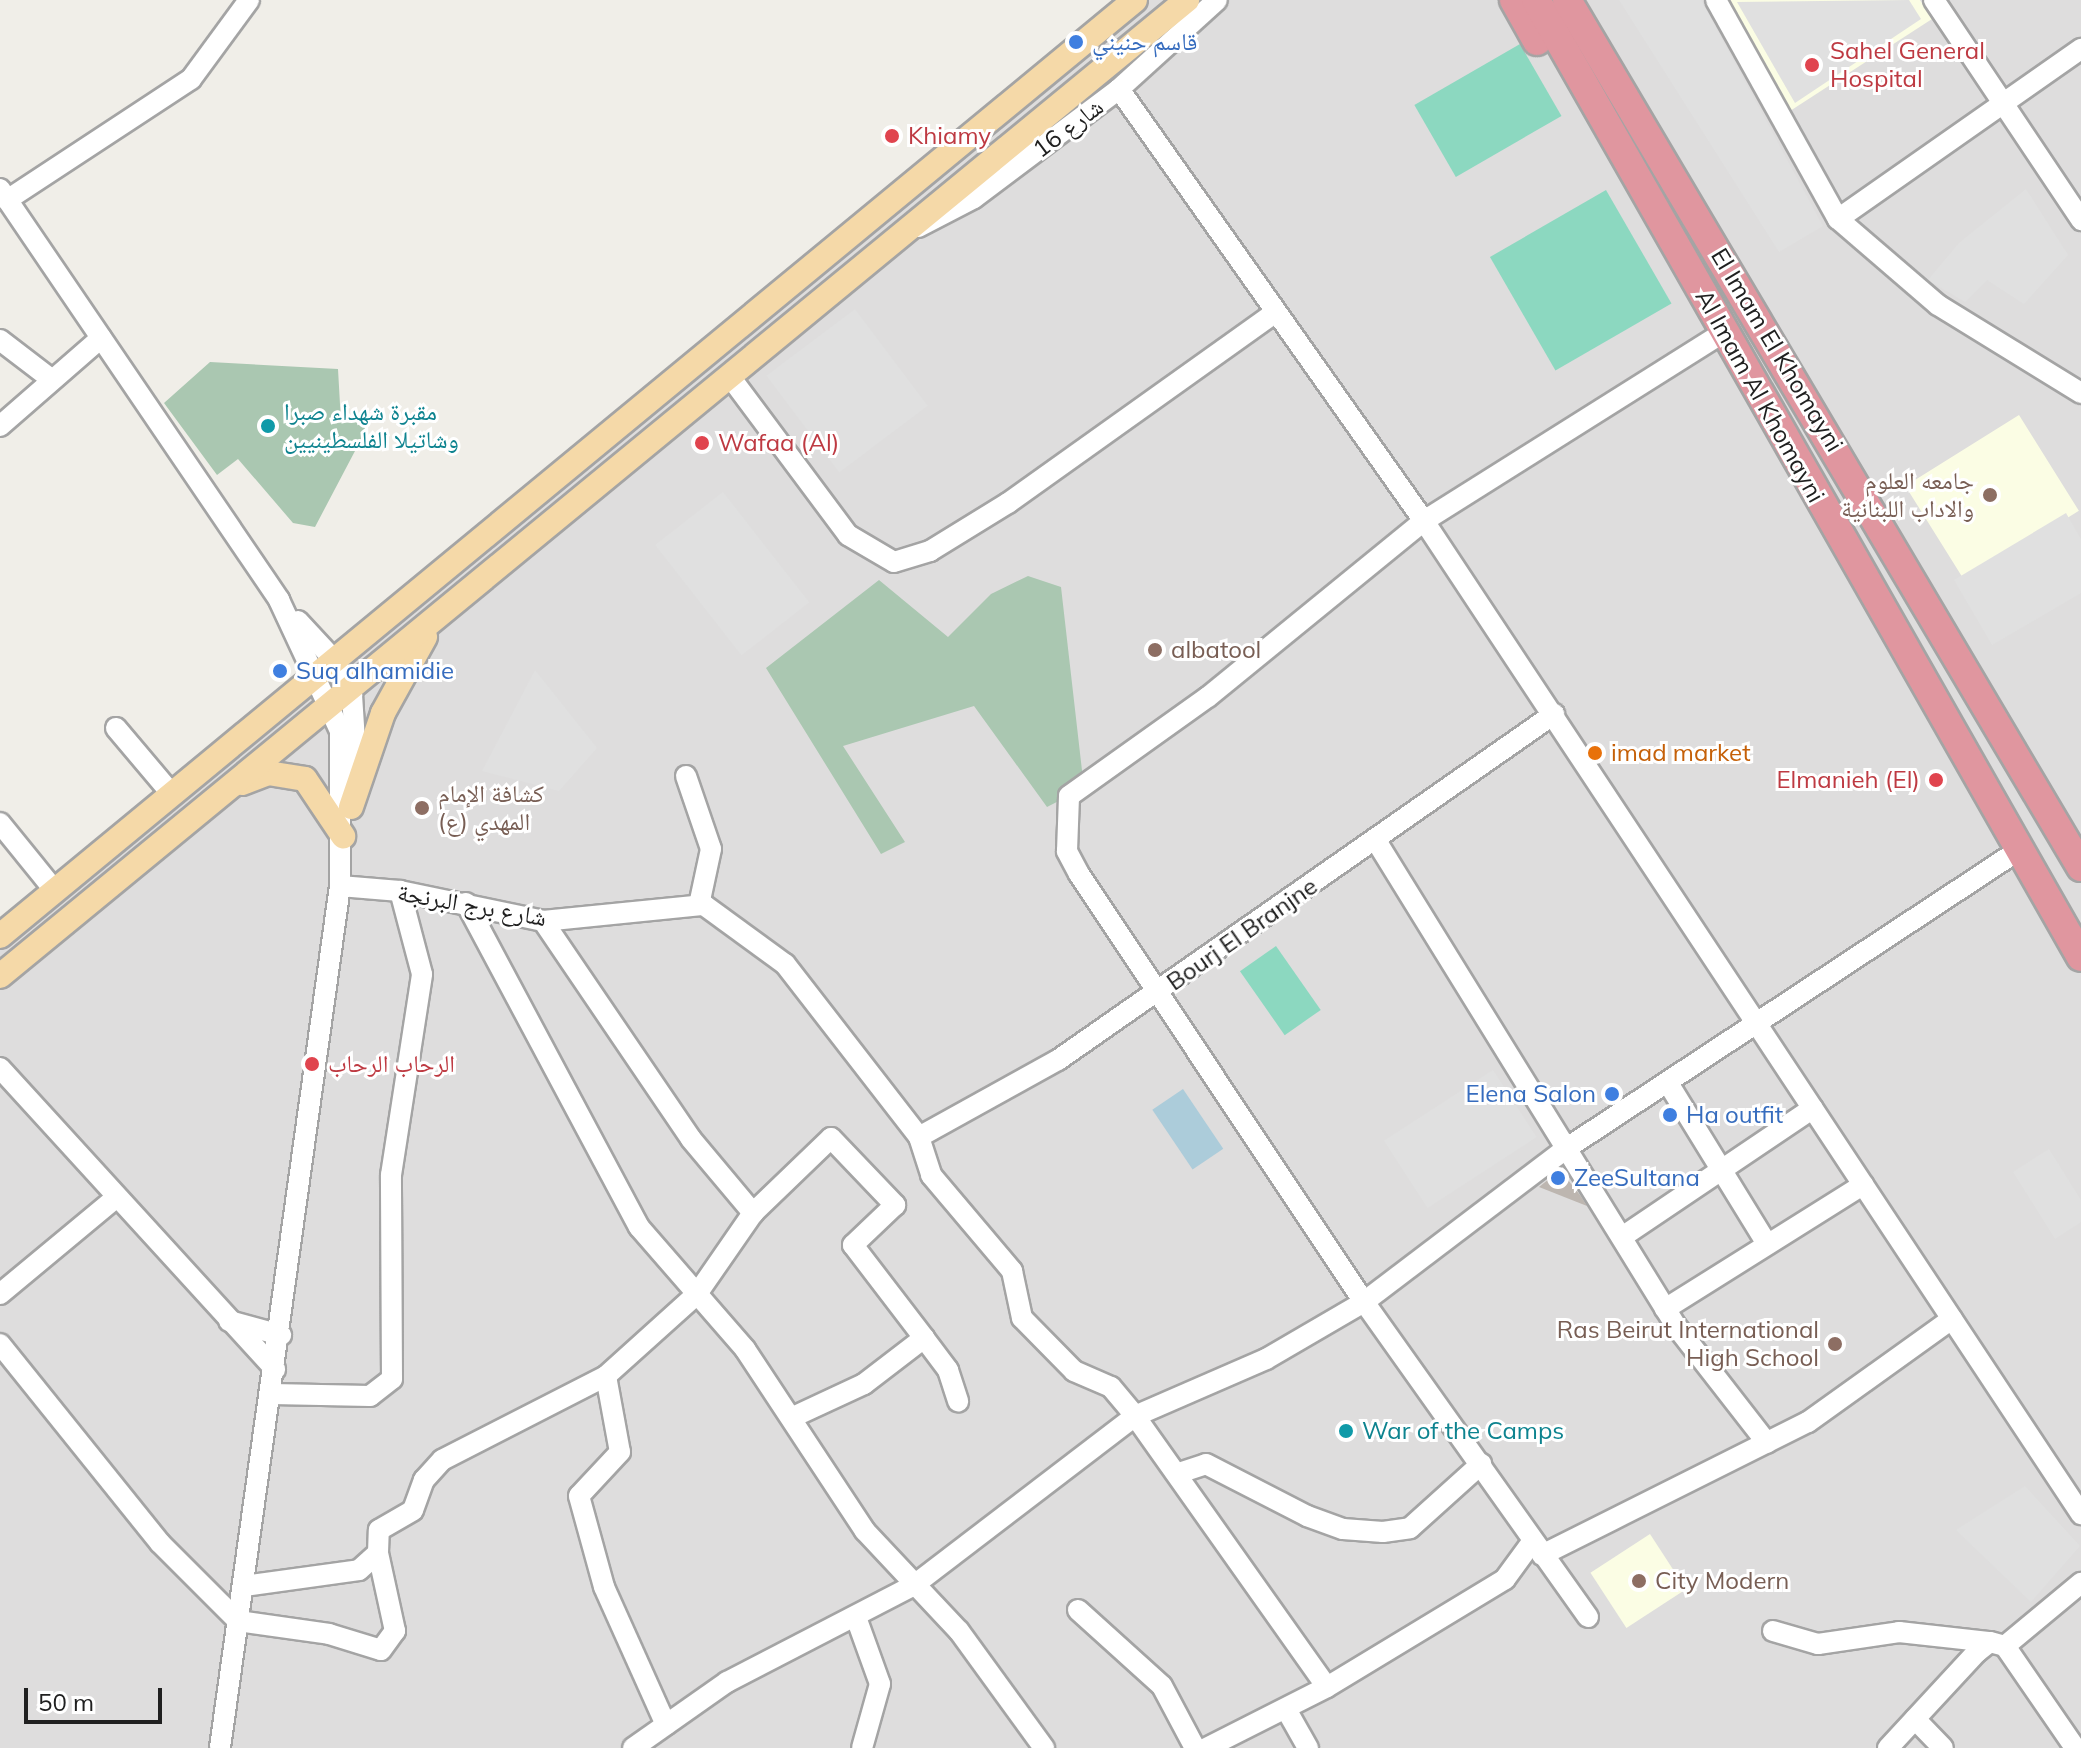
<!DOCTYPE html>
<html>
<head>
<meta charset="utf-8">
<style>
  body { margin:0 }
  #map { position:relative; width:2081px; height:1748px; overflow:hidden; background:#f0eee8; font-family:Mulish,"Noto Naskh Arabic",sans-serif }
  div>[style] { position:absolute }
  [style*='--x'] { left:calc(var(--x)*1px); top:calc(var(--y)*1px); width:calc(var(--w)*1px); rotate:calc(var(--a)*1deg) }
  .residential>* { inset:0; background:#dedddd }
  .education>* { inset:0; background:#fbfde4; transform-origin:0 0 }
  .cemetery>* { inset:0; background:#aac7b1 }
  .pitch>* { inset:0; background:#8cd8c0; transform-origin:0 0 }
  .parking>* { inset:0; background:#e0e0e0; transform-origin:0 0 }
  .water>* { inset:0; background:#acccda; transform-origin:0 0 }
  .building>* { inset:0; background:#bdb6b0 }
  .roads { filter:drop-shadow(2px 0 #a4a4a4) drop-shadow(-2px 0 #a4a4a4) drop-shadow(0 2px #a4a4a4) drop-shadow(0 -2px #a4a4a4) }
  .minor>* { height:20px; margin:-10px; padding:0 10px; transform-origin:10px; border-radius:10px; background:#fff }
  .major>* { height:24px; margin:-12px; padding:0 12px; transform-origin:12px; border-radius:12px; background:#f5d9a8 }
  .highway>* { height:28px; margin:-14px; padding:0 14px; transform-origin:14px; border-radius:14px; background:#e0969f }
  .dots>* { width:22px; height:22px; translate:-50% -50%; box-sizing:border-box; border:4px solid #fff; border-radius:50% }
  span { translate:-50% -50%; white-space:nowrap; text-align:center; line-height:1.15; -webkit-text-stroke:6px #fff; paint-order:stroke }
  .shop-label { font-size:24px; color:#366cbe }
  .left { translate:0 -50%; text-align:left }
  .right { translate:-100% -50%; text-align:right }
  .health-label { font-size:24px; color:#be3a42 }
  .street-label { font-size:24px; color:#202020 }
  .culture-label { font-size:24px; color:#0d838f }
  .education-label { font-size:24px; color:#785e54 }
  .food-label { font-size:24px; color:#c56008 }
  .scale { position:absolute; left:24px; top:1688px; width:138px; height:36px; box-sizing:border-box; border:4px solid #202020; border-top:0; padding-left:10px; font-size:24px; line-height:28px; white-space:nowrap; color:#202020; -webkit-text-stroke:6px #fff; paint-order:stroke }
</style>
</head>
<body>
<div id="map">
  <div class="residential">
    <div style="clip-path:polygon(1128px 0,2081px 0,2081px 1748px,0 1748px,0 927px)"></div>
  </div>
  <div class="education">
    <div style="clip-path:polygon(1725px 0,1920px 0,1932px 19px,1790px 111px)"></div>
    <div style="left:2019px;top:415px;width:113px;height:134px;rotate:58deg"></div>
    <div style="left:1650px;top:1534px;width:66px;height:71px;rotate:57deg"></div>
  </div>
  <div class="cemetery">
    <div style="clip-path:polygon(210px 362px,338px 369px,341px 422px,365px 419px,365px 432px,315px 527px,293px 523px,238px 459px,217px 475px,164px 403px)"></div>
    <div style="clip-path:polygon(1028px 576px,1061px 587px,1084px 788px,1047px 807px,974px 706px,843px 746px,905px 842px,881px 854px,766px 668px,879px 580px,948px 637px,991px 594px)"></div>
  </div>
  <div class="pitch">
    <div style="left:1520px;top:44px;width:83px;height:122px;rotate:60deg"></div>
    <div style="left:1606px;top:190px;width:131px;height:134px;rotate:60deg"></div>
    <div style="left:1276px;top:946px;width:78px;height:44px;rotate:55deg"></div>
  </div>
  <div class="parking">
    <div style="clip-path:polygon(1619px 0,1701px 0,1823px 226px,1779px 252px)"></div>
    <div style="clip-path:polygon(1909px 0,1921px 19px,1795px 103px,1737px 2px)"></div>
    <div style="clip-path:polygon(2026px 189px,2068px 255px,2024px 304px,1987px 280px,1965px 302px,1928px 280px,1959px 243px)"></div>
    <div style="left:855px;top:309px;width:121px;height:111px;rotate:53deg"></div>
    <div style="left:723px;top:492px;width:140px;height:86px;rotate:52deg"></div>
    <div style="clip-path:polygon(2066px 513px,2081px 539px,2081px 593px,1992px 645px,1954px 580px)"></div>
    <div style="clip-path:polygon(535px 670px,597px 748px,559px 791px,482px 771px)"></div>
    <div style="left:1493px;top:1070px;width:80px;height:130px;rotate:57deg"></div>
    <div style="clip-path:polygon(2049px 1149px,2081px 1200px,2081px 1222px,2055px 1239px,2013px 1172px)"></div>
    <div style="clip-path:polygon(2025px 1486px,2080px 1546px,2031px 1602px,1956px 1530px)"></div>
  </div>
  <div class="water">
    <div style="left:1183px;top:1089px;width:72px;height:37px;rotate:56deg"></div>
  </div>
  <div class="building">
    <div style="clip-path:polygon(1560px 1170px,1580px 1195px,1587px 1206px,1539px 1187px)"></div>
  </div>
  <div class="roads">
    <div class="minor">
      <div style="--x:1716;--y:0;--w:251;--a:60.9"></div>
      <div style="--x:1838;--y:219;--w:132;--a:40.7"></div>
      <div style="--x:1938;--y:305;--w:168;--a:31.6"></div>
      <div style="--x:1934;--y:0;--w:265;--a:56.2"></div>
      <div style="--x:1119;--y:89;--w:529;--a:54.78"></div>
      <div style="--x:1424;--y:521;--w:1191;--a:56.51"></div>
      <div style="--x:0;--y:189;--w:497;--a:55.8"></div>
      <div style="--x:279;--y:600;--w:145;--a:65"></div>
      <div style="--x:340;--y:731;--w:155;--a:90"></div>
      <div style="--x:340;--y:886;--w:870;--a:97.93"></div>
      <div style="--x:7;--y:200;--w:220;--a:-33.3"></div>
      <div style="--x:191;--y:79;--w:98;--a:-53.7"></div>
      <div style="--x:1838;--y:219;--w:297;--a:-35"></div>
      <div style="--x:918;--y:227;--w:63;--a:-27.4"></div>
      <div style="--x:974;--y:198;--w:181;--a:-36.9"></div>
      <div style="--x:1119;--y:89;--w:132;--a:-42.2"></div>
      <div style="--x:0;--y:340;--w:64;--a:37.4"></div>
      <div style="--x:731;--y:378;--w:196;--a:53.3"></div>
      <div style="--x:848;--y:535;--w:53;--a:30.4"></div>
      <div style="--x:894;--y:562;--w:38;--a:-17"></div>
      <div style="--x:930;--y:551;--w:92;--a:-31.6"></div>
      <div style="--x:1008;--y:503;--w:324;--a:-35.5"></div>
      <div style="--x:0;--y:426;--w:134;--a:-41.1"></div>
      <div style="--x:298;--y:621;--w:56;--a:47.2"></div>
      <div style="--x:336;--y:662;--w:37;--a:64"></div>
      <div style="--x:352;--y:695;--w:78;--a:86.3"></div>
      <div style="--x:116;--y:728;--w:85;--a:49.8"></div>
      <div style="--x:686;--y:776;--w:77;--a:71.1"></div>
      <div style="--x:711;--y:849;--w:57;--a:102.1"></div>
      <div style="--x:0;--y:823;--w:87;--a:51"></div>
      <div style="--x:1375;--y:839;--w:573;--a:58.28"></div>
      <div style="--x:1676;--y:1326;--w:148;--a:52.1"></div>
      <div style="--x:340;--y:886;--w:60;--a:4.8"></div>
      <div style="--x:400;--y:891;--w:146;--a:11.8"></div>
      <div style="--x:543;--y:921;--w:162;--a:-5.7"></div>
      <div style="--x:704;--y:905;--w:100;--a:36.1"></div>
      <div style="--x:785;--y:964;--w:219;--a:52.2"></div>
      <div style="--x:919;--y:1137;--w:40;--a:72"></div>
      <div style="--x:931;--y:1175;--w:126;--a:49.8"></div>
      <div style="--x:1012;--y:1271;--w:48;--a:78"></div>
      <div style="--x:1022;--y:1318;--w:74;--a:45.5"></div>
      <div style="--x:1074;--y:1371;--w:40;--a:23.4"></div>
      <div style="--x:1111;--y:1387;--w:38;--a:50"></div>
      <div style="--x:1135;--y:1416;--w:332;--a:54.7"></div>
      <div style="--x:1327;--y:1687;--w:136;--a:153.2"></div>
      <div style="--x:466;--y:903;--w:367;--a:61.9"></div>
      <div style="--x:639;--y:1227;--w:162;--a:49"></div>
      <div style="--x:745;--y:1349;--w:218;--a:56.6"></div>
      <div style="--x:865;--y:1531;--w:137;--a:46.8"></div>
      <div style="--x:959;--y:1631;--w:145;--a:54"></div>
      <div style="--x:543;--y:921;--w:263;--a:55.8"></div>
      <div style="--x:691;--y:1139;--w:97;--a:50"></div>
      <div style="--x:753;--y:1213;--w:98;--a:124.7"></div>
      <div style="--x:697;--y:1294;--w:122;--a:138"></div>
      <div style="--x:606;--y:1376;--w:77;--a:79.6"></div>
      <div style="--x:620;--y:1452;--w:60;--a:133"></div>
      <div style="--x:579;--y:1496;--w:94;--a:74.6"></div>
      <div style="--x:604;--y:1587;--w:151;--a:65.8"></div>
      <div style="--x:0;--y:1068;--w:408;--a:47.6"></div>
      <div style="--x:1668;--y:1083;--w:189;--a:58.4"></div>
      <div style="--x:919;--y:1137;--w:159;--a:-29"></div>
      <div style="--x:1058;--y:1060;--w:605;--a:-34.9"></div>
      <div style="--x:753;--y:1213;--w:108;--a:-43.9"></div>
      <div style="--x:831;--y:1138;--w:93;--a:46.3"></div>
      <div style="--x:895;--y:1205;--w:58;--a:136.4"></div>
      <div style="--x:853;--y:1245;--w:117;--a:52.6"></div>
      <div style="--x:1622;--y:1237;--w:230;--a:-34"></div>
      <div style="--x:0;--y:1294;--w:152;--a:-39.7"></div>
      <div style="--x:1665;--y:1309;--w:234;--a:-32.1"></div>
      <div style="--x:229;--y:1321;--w:54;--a:15.1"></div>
      <div style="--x:0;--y:1344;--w:255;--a:51.2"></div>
      <div style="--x:160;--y:1543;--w:110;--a:45"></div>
      <div style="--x:238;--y:1621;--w:92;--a:8.1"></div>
      <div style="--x:329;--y:1634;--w:54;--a:17.1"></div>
      <div style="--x:381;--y:1650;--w:24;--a:-54"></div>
      <div style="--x:395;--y:1631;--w:80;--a:-102.3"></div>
      <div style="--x:272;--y:1394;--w:98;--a:1.2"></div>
      <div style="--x:370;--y:1396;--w:28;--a:-38"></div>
      <div style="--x:392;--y:1379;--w:204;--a:-90.3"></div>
      <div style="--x:391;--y:1175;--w:203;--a:-81.2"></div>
      <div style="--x:422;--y:974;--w:86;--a:-104.8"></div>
      <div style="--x:793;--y:1417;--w:78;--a:-24.9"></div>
      <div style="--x:864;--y:1384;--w:76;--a:-37.5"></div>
      <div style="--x:924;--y:1338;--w:40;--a:53"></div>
      <div style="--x:948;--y:1370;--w:33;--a:72"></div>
      <div style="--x:1179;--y:1473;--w:28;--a:-18"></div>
      <div style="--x:1206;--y:1464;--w:114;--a:27.2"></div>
      <div style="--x:1307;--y:1516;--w:38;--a:20"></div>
      <div style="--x:1343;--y:1529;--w:40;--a:4.3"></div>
      <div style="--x:1383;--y:1532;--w:27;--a:-8"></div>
      <div style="--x:1410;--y:1528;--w:96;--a:-42"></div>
      <div style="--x:1542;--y:1555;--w:297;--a:-26.6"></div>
      <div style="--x:1808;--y:1422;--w:177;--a:-35.6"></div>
      <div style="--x:244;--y:1586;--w:116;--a:-7.9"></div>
      <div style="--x:359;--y:1570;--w:25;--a:-42"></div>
      <div style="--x:378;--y:1553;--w:23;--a:-88"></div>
      <div style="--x:379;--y:1530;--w:39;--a:-30"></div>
      <div style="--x:413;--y:1510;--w:32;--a:-70"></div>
      <div style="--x:424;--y:1480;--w:27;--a:-48"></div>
      <div style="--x:442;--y:1460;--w:184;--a:-27.1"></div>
      <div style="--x:1078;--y:1610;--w:113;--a:42.1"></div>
      <div style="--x:1162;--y:1686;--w:70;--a:62"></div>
      <div style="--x:1588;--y:1617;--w:387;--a:-125.4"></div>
      <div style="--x:1364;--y:1302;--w:514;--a:-123.66"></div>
      <div style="--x:1079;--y:874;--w:26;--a:-118"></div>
      <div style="--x:1067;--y:851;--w:55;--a:-87.9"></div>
      <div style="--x:1069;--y:796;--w:171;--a:-35.5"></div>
      <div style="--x:1208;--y:697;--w:279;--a:-39.2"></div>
      <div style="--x:1424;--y:521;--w:344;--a:-32.2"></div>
      <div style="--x:857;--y:1620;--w:68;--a:70.2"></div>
      <div style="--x:880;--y:1684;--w:66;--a:105.7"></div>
      <div style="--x:1773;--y:1631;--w:47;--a:16.1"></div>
      <div style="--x:1818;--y:1644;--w:82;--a:-8.4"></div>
      <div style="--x:1899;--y:1632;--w:92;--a:6.3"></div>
      <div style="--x:2005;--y:1646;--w:124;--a:55.5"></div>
      <div style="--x:1327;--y:1687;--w:208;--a:-31.2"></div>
      <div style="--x:1505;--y:1579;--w:46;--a:-53.9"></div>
      <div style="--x:1286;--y:1709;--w:45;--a:60.6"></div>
      <div style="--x:1915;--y:1719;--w:40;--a:46"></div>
      <div style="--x:633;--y:1748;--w:115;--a:-35.1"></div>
      <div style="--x:727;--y:1682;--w:211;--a:-27.4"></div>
      <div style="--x:914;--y:1585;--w:278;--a:-37.4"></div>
      <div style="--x:1135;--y:1416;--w:143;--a:-23.5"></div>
      <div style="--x:1266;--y:1359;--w:113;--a:-30.2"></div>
      <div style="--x:1364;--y:1302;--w:255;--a:-37.2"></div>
      <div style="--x:1567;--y:1148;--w:541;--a:-33.4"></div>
      <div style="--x:1888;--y:1748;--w:131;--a:-47.2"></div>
      <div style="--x:1977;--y:1652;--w:16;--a:-38"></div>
      <div style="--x:1990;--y:1642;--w:16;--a:15"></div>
      <div style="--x:2005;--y:1646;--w:99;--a:-39.7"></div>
    </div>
    <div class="major">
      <div style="--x:242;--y:783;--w:28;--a:-21"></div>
      <div style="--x:268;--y:773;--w:37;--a:9"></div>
      <div style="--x:305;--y:779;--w:69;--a:56.3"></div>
      <div style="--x:351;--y:807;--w:99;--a:-71.2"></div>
      <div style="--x:383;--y:713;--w:87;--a:-61.1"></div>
      <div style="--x:0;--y:936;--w:1471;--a:-39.51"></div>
      <div style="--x:0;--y:976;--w:1537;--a:-39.43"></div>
    </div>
    <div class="highway">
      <div style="--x:1514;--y:0;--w:47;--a:60.7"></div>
      <div style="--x:1536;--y:0;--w:1101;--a:60.34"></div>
      <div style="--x:1567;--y:0;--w:1008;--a:59.34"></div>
    </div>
  </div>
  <div class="dots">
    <div style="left:1076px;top:42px;background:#3f7fe0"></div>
    <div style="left:1812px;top:65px;background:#e0444e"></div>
    <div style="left:892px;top:136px;background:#e0444e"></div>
    <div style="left:268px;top:426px;background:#0f9aa8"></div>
    <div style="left:702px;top:443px;background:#e0444e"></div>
    <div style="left:1990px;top:495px;background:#8d6e63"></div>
    <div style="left:1155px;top:650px;background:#8d6e63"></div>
    <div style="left:280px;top:671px;background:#3f7fe0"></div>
    <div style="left:1595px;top:753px;background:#e8710a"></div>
    <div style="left:1936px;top:780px;background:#e0444e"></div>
    <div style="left:422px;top:808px;background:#8d6e63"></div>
    <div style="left:312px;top:1064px;background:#e0444e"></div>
    <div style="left:1612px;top:1094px;background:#3f7fe0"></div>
    <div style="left:1670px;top:1115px;background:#3f7fe0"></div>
    <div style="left:1558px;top:1178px;background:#3f7fe0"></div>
    <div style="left:1835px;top:1344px;background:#8d6e63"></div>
    <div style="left:1346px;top:1431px;background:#0f9aa8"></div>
    <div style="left:1639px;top:1581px;background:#8d6e63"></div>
  </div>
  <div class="shop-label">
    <span class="left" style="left:1092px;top:42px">قاسم حنيني</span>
    <span class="left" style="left:296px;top:671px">Suq alhamidie</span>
    <span class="right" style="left:1596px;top:1094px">Elena Salon</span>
    <span class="left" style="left:1686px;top:1115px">Ha outfit</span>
    <span class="left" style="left:1574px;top:1178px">ZeeSultana</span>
  </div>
  <div class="health-label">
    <span class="left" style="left:1830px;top:65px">Sahel General<br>Hospital</span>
    <span class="left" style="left:908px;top:136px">Khiamy</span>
    <span class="left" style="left:718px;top:443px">Wafaa (Al)</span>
    <span class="right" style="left:1920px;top:780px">Elmanieh (El)</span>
    <span class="left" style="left:328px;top:1064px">الرحاب الرحاب</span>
  </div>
  <div class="street-label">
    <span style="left:1068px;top:128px;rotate:-37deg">شارع 16</span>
    <span style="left:1777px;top:350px;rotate:59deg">El Imam El Khomayni</span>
    <span style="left:1760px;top:396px;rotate:61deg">Al Imam Al Khomayni</span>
    <span style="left:472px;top:905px;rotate:10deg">شارع برج البرنجة</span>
    <span style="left:1242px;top:934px;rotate:-35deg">Bourj El Branjne</span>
  </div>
  <div class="culture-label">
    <span class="left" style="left:284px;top:426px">مقبرة شهداء صبرا<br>وشاتيلا الفلسطينيين</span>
    <span class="left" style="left:1362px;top:1431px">War of the Camps</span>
  </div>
  <div class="education-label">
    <span class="right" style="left:1974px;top:495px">جامعه العلوم<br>والاداب اللبنانية</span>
    <span class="left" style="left:1171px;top:650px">albatool</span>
    <span class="left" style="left:438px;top:808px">كشافة الإمام<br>المهدي (ع)</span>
    <span class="right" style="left:1819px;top:1344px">Ras Beirut International<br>High School</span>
    <span class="left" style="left:1655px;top:1581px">City Modern</span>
  </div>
  <div class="food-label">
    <span class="left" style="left:1611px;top:753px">imad market</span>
  </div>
  <div class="scale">50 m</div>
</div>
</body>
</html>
